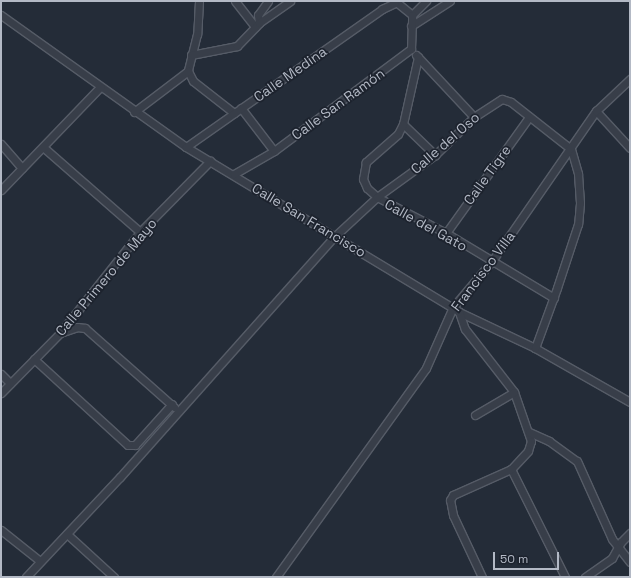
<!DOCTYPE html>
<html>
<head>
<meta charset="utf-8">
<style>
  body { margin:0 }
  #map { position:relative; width:631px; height:578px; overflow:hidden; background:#242c38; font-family:"Space Grotesk",sans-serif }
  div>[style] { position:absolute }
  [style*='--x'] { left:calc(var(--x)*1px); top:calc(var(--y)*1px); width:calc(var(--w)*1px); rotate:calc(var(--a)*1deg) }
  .roads { filter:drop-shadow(1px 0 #565c67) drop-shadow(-1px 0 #565c67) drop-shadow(0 1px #565c67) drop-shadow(0 -1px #565c67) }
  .minor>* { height:7px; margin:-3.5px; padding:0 3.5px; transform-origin:3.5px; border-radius:3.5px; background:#383e49 }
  span { translate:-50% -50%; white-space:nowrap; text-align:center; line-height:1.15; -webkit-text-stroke:3.5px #1d232e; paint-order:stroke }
  .street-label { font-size:14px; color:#b3b9c5 }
  .frame { position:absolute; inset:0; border:2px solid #b3b9c5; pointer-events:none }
  .scale { position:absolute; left:493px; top:552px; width:66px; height:18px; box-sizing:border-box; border:2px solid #b3b9c5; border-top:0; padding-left:5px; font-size:12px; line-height:14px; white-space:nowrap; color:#b3b9c5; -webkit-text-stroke:3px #1d232e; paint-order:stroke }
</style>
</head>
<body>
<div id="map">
  <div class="roads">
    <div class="minor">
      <div style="--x:199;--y:1;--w:33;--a:93"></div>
      <div style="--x:197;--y:34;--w:38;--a:104"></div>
      <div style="--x:188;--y:71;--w:11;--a:63"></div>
      <div style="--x:193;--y:81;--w:52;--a:38"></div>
      <div style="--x:235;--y:1;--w:33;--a:52"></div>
      <div style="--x:395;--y:1;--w:22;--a:39"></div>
      <div style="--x:1;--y:15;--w:227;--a:35.5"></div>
      <div style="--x:186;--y:147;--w:319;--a:31.1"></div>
      <div style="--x:459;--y:312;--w:84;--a:25.3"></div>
      <div style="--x:535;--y:348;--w:109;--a:29.6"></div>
      <div style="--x:412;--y:15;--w:20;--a:-45"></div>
      <div style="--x:259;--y:23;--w:8;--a:-97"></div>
      <div style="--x:258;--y:15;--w:17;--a:-54"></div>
      <div style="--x:411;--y:26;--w:46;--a:-32.7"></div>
      <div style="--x:191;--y:55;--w:47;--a:-11.1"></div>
      <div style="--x:237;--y:46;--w:32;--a:-46"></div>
      <div style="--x:259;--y:23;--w:38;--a:-35"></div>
      <div style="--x:416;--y:55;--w:85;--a:46.9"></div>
      <div style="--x:418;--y:57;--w:69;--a:102.6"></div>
      <div style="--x:403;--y:124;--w:45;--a:44.1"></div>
      <div style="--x:241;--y:108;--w:54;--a:52.5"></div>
      <div style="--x:596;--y:111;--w:50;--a:47.4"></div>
      <div style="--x:134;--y:112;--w:68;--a:-37.2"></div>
      <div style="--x:403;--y:124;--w:11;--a:117"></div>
      <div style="--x:398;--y:134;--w:43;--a:138.8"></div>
      <div style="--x:366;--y:162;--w:17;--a:100"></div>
      <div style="--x:363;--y:179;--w:10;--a:66"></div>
      <div style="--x:367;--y:188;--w:13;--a:42"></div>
      <div style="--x:377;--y:197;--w:78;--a:27.6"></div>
      <div style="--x:446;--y:233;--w:126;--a:31"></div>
      <div style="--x:1;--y:144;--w:32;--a:49"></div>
      <div style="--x:43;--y:147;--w:129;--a:41.2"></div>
      <div style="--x:186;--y:147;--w:240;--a:-35.1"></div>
      <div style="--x:382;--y:9;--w:14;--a:-25"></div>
      <div style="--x:234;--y:174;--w:46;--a:-29.9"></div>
      <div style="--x:274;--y:151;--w:171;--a:-36.7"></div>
      <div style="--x:411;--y:49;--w:34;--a:-88"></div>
      <div style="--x:1;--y:190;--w:143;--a:-46.1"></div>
      <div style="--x:446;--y:233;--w:143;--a:-54.4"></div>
      <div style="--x:459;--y:312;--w:18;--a:71"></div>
      <div style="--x:465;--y:329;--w:80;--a:52.1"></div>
      <div style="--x:514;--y:392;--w:52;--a:70.9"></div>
      <div style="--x:531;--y:441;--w:10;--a:107"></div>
      <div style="--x:528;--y:451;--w:25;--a:133"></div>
      <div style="--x:511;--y:469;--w:121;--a:63.4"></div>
      <div style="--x:60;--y:333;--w:18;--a:-19"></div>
      <div style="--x:77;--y:327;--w:8;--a:7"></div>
      <div style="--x:85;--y:328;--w:119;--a:41.6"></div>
      <div style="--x:34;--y:359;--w:127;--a:42.5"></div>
      <div style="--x:128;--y:445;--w:7;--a:0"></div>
      <div style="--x:135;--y:445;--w:55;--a:-47.9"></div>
      <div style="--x:1;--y:374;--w:13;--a:45"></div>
      <div style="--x:1;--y:393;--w:84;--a:-45.5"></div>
      <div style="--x:60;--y:333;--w:129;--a:-51.6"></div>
      <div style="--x:140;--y:232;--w:100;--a:-45.4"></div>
      <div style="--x:475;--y:415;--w:45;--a:-30.5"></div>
      <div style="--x:529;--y:432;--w:22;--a:24"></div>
      <div style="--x:549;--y:441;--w:34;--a:36"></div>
      <div style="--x:577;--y:461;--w:85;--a:65.8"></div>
      <div style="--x:612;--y:539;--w:29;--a:52"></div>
      <div style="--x:1;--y:530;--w:50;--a:38.5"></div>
      <div style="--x:67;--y:534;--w:64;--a:42.5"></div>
      <div style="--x:26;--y:577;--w:137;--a:-46.8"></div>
      <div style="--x:120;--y:477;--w:323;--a:-48.3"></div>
      <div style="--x:335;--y:236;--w:57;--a:-42.9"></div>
      <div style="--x:377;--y:197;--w:72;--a:-35.9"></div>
      <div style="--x:435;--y:155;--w:54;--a:-44.3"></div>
      <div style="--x:474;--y:117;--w:33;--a:-33"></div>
      <div style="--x:502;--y:99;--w:9;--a:18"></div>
      <div style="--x:511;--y:102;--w:76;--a:38.1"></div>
      <div style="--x:571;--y:149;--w:26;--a:74"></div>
      <div style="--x:578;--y:174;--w:29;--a:86"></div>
      <div style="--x:580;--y:203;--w:21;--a:95"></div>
      <div style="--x:578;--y:224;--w:67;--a:108.2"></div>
      <div style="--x:557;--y:288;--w:64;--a:110.1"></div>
      <div style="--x:276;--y:577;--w:257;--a:-54.3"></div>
      <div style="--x:426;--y:368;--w:67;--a:-66.1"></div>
      <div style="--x:453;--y:307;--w:60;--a:-49.7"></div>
      <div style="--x:492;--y:261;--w:183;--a:-55.3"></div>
      <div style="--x:596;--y:111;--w:47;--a:-43.3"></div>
      <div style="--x:482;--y:577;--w:68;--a:-115.1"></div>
      <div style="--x:453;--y:515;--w:15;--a:-101"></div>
      <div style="--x:450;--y:500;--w:6;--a:-59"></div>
      <div style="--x:453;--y:495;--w:64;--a:-24.1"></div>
      <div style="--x:585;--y:577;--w:33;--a:-35"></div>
      <div style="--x:612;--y:558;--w:18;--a:-61"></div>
      <div style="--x:621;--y:542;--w:13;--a:-45"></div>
    </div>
  </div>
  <div class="street-label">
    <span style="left:290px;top:74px;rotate:-35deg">Calle Medina</span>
    <span style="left:338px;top:104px;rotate:-36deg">Calle San Ramón</span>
    <span style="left:445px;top:143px;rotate:-41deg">Calle del Oso</span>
    <span style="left:487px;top:175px;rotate:-54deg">Calle Tigre</span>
    <span style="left:309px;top:220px;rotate:31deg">Calle San Francisco</span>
    <span style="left:426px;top:225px;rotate:29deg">Calle del Gato</span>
    <span style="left:483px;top:271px;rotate:-53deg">Francisco Villa</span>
    <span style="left:106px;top:277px;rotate:-50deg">Calle Primero de Mayo</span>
  </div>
  <div class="frame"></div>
  <div class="scale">50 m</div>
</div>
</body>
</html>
